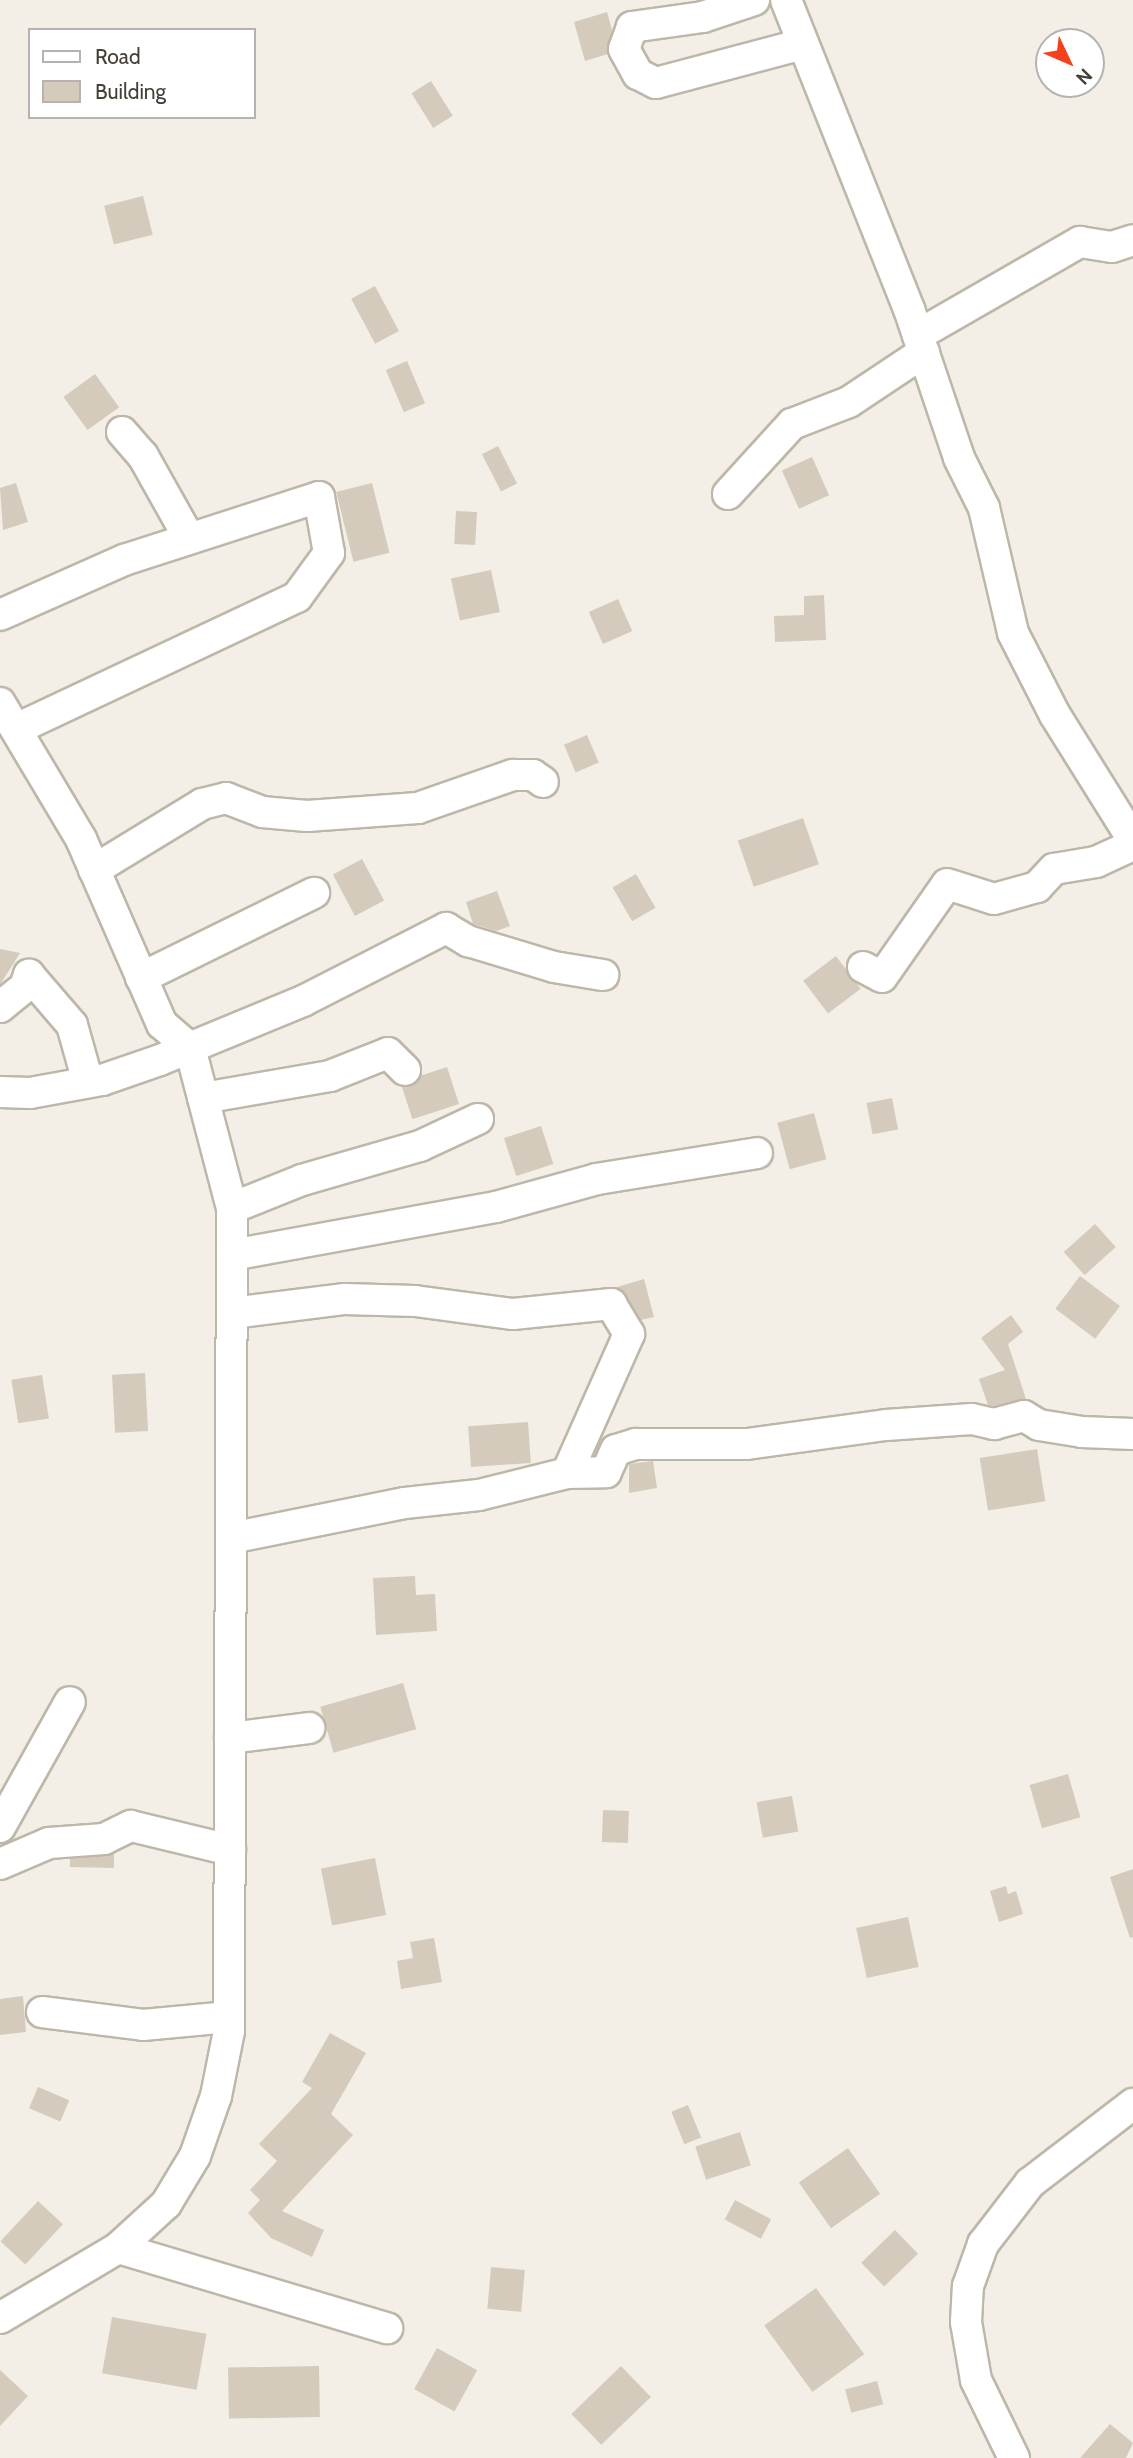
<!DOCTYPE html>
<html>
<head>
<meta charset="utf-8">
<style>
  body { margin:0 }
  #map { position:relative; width:1133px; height:2458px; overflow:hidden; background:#f3efe6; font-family:Cabin,sans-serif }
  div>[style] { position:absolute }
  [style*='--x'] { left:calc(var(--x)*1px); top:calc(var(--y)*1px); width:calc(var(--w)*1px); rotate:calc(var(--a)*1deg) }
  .building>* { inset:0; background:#d4cbbc; transform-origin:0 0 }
  .roads { filter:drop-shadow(2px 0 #beb7a9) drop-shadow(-2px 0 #beb7a9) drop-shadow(0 2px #beb7a9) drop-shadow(0 -2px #beb7a9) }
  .minor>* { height:30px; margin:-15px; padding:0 15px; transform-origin:15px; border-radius:15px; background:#fff }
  span { translate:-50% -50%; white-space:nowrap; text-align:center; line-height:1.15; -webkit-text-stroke:5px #fff; paint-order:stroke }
  .legend { position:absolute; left:28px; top:28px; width:228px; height:91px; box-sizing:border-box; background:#fff; border:2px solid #b5b2af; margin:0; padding:9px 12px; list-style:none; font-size:21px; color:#453f36 }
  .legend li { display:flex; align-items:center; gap:14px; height:35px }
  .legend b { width:35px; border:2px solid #b5b2af }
  .north { position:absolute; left:1035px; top:28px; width:70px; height:70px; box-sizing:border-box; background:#fff; border:2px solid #b5b2af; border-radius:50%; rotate:134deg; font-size:19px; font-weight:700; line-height:28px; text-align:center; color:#453f36 }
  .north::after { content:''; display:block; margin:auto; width:24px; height:32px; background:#f4401b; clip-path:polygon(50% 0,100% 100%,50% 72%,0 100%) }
</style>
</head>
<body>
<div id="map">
  <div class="building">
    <div style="clip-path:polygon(607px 12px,612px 30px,608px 54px,585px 61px,574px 22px)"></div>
    <div style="left:431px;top:81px;width:41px;height:23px;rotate:58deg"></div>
    <div style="left:143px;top:196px;width:40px;height:40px;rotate:76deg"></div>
    <div style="left:375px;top:286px;width:51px;height:27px;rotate:62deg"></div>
    <div style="left:407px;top:361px;width:46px;height:23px;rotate:67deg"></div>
    <div style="left:95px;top:374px;width:41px;height:39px;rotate:54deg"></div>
    <div style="left:498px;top:446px;width:42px;height:18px;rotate:63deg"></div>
    <div style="left:812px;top:457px;width:42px;height:33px;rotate:66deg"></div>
    <div style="clip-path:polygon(16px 483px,28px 522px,3px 530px,0 488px)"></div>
    <div style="left:372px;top:483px;width:72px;height:37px;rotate:76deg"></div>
    <div style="left:456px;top:511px;width:21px;height:33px;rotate:3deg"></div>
    <div style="left:491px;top:570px;width:43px;height:41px;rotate:78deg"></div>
    <div style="clip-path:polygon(824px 595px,826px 640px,775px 642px,774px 616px,804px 615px,804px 596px)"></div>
    <div style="left:618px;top:599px;width:35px;height:32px;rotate:66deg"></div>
    <div style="left:587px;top:735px;width:30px;height:25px;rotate:67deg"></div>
    <div style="left:803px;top:818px;width:49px;height:69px;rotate:71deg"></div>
    <div style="left:362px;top:859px;width:47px;height:33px;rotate:62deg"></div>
    <div style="left:636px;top:874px;width:39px;height:27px;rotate:60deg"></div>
    <div style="clip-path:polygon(497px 891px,510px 926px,496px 931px,473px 924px,466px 902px)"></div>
    <div style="clip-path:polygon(0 949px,20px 953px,0 985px)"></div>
    <div style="left:836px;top:956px;width:41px;height:41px;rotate:53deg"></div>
    <div style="left:447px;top:1067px;width:39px;height:49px;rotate:72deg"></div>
    <div style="left:892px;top:1098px;width:32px;height:26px;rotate:79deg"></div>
    <div style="left:814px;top:1113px;width:48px;height:38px;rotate:75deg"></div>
    <div style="left:541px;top:1126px;width:40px;height:39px;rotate:72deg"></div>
    <div style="left:1095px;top:1224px;width:31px;height:42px;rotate:48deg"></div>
    <div style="left:1080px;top:1276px;width:50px;height:41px;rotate:37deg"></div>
    <div style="clip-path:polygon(644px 1279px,654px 1317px,641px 1320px,617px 1287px)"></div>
    <div style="clip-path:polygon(1011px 1315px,1023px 1332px,1008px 1344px,1026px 1399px,994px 1406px,988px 1405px,979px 1379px,1005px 1370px,981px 1338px)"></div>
    <div style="left:145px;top:1373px;width:58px;height:33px;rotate:87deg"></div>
    <div style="left:42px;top:1375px;width:44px;height:31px;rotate:81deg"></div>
    <div style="left:528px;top:1422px;width:41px;height:60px;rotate:86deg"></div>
    <div style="left:1037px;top:1449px;width:53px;height:58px;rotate:81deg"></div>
    <div style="clip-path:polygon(653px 1461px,657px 1488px,629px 1493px,629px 1464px)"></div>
    <div style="clip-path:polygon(415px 1576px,416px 1595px,435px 1594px,437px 1631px,376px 1635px,373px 1578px)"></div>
    <div style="left:403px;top:1683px;width:48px;height:86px;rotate:74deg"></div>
    <div style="left:1068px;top:1774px;width:45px;height:40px;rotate:74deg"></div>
    <div style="left:792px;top:1796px;width:36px;height:36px;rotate:80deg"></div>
    <div style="left:603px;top:1810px;width:26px;height:32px;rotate:2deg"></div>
    <div style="clip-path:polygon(114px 1853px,114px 1868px,70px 1867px,70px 1859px)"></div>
    <div style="left:375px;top:1858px;width:58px;height:55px;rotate:79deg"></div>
    <div style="clip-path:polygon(1133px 1869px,1133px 1937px,1130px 1938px,1110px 1877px)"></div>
    <div style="clip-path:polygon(1006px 1886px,1008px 1894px,1016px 1891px,1023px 1914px,999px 1922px,990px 1891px)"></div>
    <div style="left:908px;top:1917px;width:51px;height:53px;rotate:78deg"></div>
    <div style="clip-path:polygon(434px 1938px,442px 1982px,401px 1989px,397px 1961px,413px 1958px,410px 1942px)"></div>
    <div style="clip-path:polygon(23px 1996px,26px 2032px,0 2035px,0 1999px)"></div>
    <div style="clip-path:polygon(330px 2033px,366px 2053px,331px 2114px,353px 2135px,282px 2211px,324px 2230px,312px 2257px,271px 2238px,248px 2213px,260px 2200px,250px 2190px,277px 2161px,259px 2144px,312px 2088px,302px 2082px)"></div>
    <div style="left:38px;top:2087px;width:34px;height:23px;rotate:23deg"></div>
    <div style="left:688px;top:2105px;width:35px;height:18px;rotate:68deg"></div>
    <div style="left:740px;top:2132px;width:35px;height:47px;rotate:72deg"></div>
    <div style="left:848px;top:2148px;width:56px;height:60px;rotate:55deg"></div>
    <div style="left:735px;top:2200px;width:41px;height:22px;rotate:28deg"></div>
    <div style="left:38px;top:2201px;width:34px;height:55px;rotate:43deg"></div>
    <div style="left:895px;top:2230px;width:33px;height:47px;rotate:46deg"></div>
    <div style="left:491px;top:2267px;width:34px;height:42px;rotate:5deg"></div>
    <div style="left:816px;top:2288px;width:82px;height:64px;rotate:54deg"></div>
    <div style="left:112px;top:2317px;width:96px;height:57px;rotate:10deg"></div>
    <div style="left:437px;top:2348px;width:46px;height:47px;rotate:29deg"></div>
    <div style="left:319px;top:2366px;width:51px;height:91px;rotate:89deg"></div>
    <div style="left:621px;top:2366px;width:43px;height:69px;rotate:46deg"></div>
    <div style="clip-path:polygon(0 2370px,28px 2396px,0 2426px)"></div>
    <div style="left:877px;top:2381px;width:24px;height:33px;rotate:75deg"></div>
    <div style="clip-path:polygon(1110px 2424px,1133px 2443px,1126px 2458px,1080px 2458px)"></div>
  </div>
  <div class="roads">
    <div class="minor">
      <div style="--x:754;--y:0;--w:54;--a:161.6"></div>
      <div style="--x:703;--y:17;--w:72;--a:172"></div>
      <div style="--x:632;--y:27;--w:23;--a:110"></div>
      <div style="--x:624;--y:49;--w:29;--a:61"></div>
      <div style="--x:638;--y:74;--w:20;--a:27"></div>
      <div style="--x:656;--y:83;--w:152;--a:-14.9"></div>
      <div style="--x:786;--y:0;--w:333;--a:68.3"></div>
      <div style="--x:909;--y:309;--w:157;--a:71.4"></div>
      <div style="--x:959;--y:458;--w:56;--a:63.4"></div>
      <div style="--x:984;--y:508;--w:128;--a:76.9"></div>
      <div style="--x:1013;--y:633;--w:92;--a:62.9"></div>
      <div style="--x:1055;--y:715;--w:147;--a:58"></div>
      <div style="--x:918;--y:335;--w:187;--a:-29.9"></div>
      <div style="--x:1080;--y:242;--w:32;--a:9"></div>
      <div style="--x:1112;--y:247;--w:22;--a:-18"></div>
      <div style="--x:122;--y:432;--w:32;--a:49"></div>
      <div style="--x:143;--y:456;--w:94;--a:60.7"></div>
      <div style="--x:728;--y:494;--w:95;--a:-47.6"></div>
      <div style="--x:792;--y:424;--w:61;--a:-21.1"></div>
      <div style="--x:849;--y:402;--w:90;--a:-33.7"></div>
      <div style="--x:0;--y:615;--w:136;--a:-23.9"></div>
      <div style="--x:124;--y:560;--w:205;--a:-17.9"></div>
      <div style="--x:319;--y:497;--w:57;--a:79.9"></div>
      <div style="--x:329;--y:553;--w:54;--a:126"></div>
      <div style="--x:297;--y:597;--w:308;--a:154.8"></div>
      <div style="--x:0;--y:703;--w:158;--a:59.2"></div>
      <div style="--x:81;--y:839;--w:202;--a:66.4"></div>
      <div style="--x:162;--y:1024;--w:37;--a:41"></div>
      <div style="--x:190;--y:1048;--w:165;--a:75.3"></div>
      <div style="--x:232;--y:1208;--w:823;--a:90.21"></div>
      <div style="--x:229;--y:2031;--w:66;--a:101.3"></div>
      <div style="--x:216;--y:2096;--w:64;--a:109.3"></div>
      <div style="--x:195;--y:2156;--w:56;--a:121.1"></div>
      <div style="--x:166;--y:2204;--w:65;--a:137.5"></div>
      <div style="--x:94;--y:870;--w:127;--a:-31.4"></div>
      <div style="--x:202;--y:804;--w:25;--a:-14"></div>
      <div style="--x:226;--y:798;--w:39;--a:21"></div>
      <div style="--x:262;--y:812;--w:45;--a:5.1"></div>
      <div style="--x:307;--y:816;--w:111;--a:-4.1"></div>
      <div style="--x:418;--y:808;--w:101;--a:-19.2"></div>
      <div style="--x:513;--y:775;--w:20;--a:0"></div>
      <div style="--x:533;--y:775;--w:12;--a:35"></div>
      <div style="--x:863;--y:967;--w:21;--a:28"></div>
      <div style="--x:882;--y:977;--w:113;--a:-55"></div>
      <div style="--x:947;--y:884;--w:49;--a:17.7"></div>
      <div style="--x:994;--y:899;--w:45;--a:-15.6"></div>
      <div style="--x:1037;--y:887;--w:25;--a:-47"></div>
      <div style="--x:1054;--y:869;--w:43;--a:-9.5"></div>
      <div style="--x:1096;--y:862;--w:41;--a:-24.7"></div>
      <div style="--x:141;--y:978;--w:193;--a:-26.2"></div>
      <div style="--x:0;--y:1007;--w:32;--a:-39"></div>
      <div style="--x:25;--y:987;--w:13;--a:-72"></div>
      <div style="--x:29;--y:975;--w:66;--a:49.3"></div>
      <div style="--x:72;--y:1025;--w:59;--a:74.3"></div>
      <div style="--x:0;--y:1092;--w:30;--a:2"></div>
      <div style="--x:30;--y:1093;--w:73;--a:-10.2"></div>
      <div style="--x:102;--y:1080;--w:61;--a:-19"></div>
      <div style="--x:160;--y:1060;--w:155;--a:-22.4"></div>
      <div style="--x:303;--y:1001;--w:161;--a:-27"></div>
      <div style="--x:446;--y:928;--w:26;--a:31"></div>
      <div style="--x:468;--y:941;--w:90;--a:16.8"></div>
      <div style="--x:554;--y:967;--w:50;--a:9.3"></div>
      <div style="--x:203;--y:1098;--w:129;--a:-9.8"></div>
      <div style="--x:330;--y:1076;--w:62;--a:-21.6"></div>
      <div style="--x:388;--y:1053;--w:24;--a:45"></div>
      <div style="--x:232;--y:1208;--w:75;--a:-21.8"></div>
      <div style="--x:302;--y:1180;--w:123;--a:-16.1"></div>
      <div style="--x:420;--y:1146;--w:64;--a:-25"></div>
      <div style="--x:232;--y:1255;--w:268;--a:-10.3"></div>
      <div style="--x:496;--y:1207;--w:105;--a:-15.5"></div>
      <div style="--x:597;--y:1179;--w:162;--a:-9.2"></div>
      <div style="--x:232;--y:1313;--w:114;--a:-7.1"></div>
      <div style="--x:345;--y:1299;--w:70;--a:1.6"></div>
      <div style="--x:415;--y:1301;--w:99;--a:7.6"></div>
      <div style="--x:513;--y:1314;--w:99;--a:-5.8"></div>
      <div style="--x:611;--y:1304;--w:35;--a:59"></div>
      <div style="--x:629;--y:1334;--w:152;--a:114"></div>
      <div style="--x:231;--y:1538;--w:177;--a:-11.4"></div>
      <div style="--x:405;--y:1503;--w:74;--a:-6.2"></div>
      <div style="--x:479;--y:1495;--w:91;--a:-14"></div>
      <div style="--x:567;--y:1473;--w:39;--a:-1"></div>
      <div style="--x:606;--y:1472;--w:24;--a:-66"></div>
      <div style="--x:616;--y:1450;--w:21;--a:-17"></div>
      <div style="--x:636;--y:1444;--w:111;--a:0"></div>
      <div style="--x:747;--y:1444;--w:140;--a:-7.8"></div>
      <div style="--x:886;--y:1425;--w:86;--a:-4"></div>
      <div style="--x:972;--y:1419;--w:23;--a:13"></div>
      <div style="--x:994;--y:1424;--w:31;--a:-15"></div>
      <div style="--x:1024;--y:1416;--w:17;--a:31"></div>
      <div style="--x:1039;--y:1425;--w:44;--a:9.2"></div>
      <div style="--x:1082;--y:1432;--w:51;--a:2.2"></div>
      <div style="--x:230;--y:1738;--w:80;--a:-7.2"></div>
      <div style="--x:0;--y:1827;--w:143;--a:-60.8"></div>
      <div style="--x:0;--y:1864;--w:53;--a:-23.2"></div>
      <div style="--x:49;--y:1843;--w:55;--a:-4.2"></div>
      <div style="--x:104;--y:1839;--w:30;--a:-26"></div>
      <div style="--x:131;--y:1826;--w:102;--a:13.6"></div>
      <div style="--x:42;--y:2012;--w:102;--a:7.3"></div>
      <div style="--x:143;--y:2025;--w:86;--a:-5.3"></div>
      <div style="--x:0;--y:2318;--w:137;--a:-30.7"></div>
      <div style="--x:118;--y:2248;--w:281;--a:16.6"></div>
      <div style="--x:1014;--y:2458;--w:87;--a:-116"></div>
      <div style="--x:976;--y:2380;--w:59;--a:-99.8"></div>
      <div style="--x:966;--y:2322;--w:36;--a:-87"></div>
      <div style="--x:968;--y:2286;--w:45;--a:-70.3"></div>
      <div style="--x:983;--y:2244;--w:77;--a:-52.4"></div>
      <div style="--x:1030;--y:2183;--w:130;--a:-37.5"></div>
    </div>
  </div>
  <ul class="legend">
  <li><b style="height:9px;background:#fff"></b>Road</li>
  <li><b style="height:19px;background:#d4cbbc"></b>Building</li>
  </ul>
  <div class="north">N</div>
</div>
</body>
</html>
